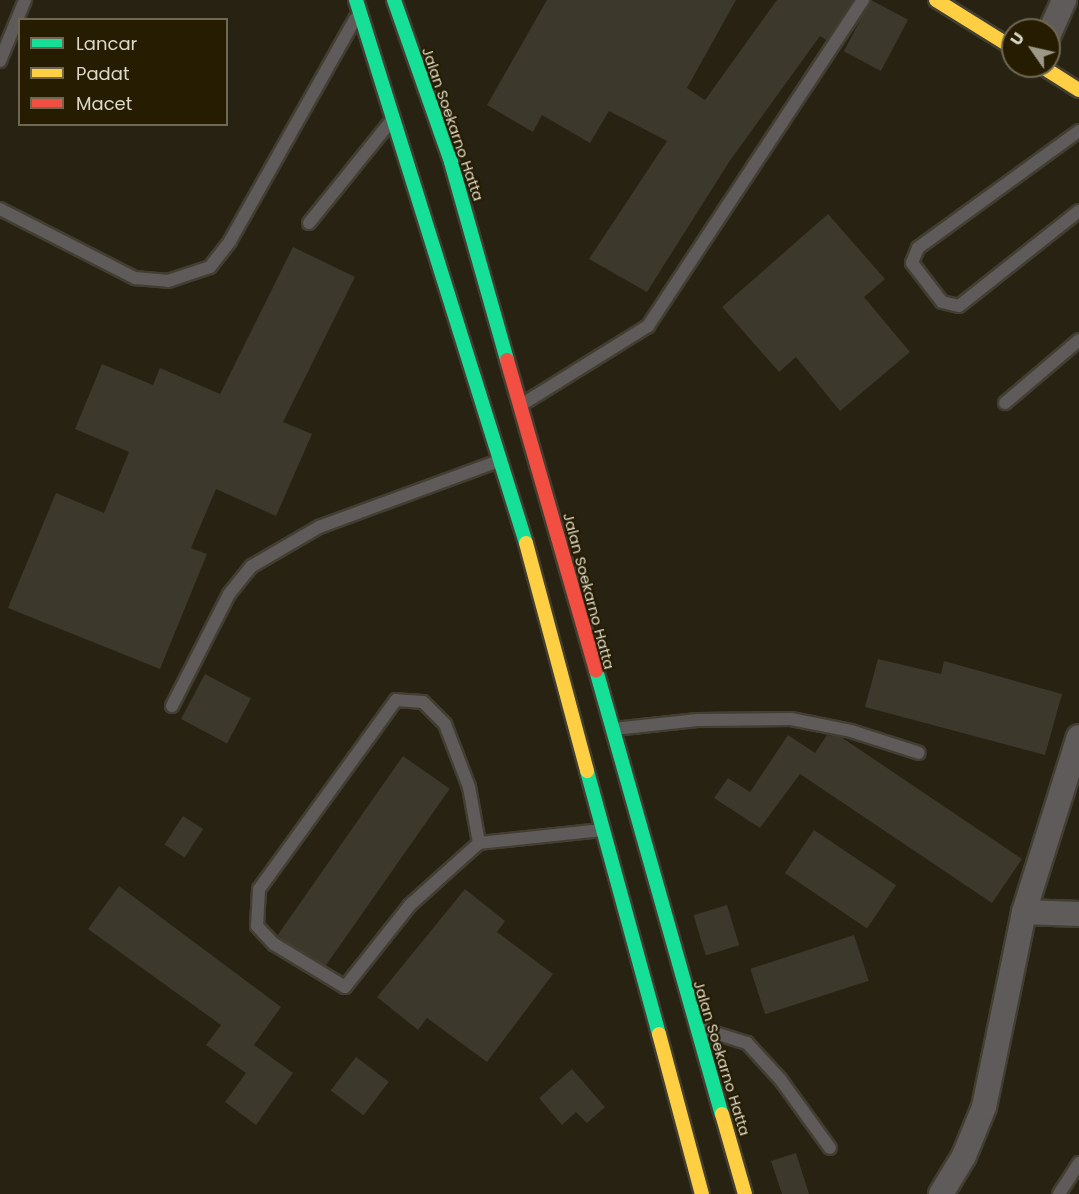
<!DOCTYPE html>
<html>
<head>
<meta charset="utf-8">
<style>
  body { margin:0 }
  #map { position:relative; width:1079px; height:1194px; overflow:hidden; background:#272212; font-family:Poppins,sans-serif }
  div>[style] { position:absolute }
  [style*='--x'] { left:calc(var(--x)*1px); top:calc(var(--y)*1px); width:calc(var(--w)*1px); rotate:calc(var(--a)*1deg) }
  .building>* { inset:0; background:#3c382c; transform-origin:0 0 }
  .roads { filter:drop-shadow(2px 0 #423e31) drop-shadow(-2px 0 #423e31) drop-shadow(0 2px #423e31) drop-shadow(0 -2px #423e31) }
  .lane>* { height:12px; margin:-6px; padding:0 6px; transform-origin:6px; border-radius:6px; background:#5f5b5a }
  .street>* { height:24px; margin:-12px; padding:0 12px; transform-origin:12px; border-radius:12px; background:#5f5b5a }
  .fast>* { height:14px; margin:-7px; padding:0 7px; transform-origin:7px; border-radius:7px; background:#16e098 }
  .slow>* { height:14px; margin:-7px; padding:0 7px; transform-origin:7px; border-radius:7px; background:#ffcf43 }
  .jam>* { height:14px; margin:-7px; padding:0 7px; transform-origin:7px; border-radius:7px; background:#f24e42 }
  span { translate:-50% -50%; white-space:nowrap; text-align:center; line-height:1.15; -webkit-text-stroke:4.5px #251c02; paint-order:stroke }
  .street-label { font-size:15px; color:#ddd8c8 }
  .legend { position:absolute; left:18px; top:18px; width:210px; height:108px; box-sizing:border-box; background:#251c02; border:2px solid #6f6751; margin:0; padding:8px 10px; list-style:none; font-size:18px; color:#ddd8c8 }
  .legend li { display:flex; align-items:center; gap:12px; height:30px }
  .legend b { width:30px; border:2px solid #6f6751 }
  .north { position:absolute; left:1001px; top:18px; width:60px; height:60px; box-sizing:border-box; background:#251c02; border:2px solid #6f6751; border-radius:50%; rotate:304deg; font-size:16px; font-weight:700; line-height:24px; text-align:center; color:#ddd8c8 }
  .north::after { content:''; display:block; margin:auto; width:21px; height:27px; background:#9d9888; clip-path:polygon(50% 0,100% 100%,50% 72%,0 100%) }
</style>
</head>
<body>
<div id="map">
  <div class="building">
    <div style="clip-path:polygon(547px 0,736px 0,687px 88px,705px 100px,777px 0,853px 0,826px 40px,820px 36px,729px 162px,647px 292px,589px 259px,667px 141px,609px 111px,590px 143px,542px 115px,533px 132px,487px 105px)"></div>
    <div style="left:871px;top:0;width:42px;height:58px;rotate:28deg"></div>
    <div style="clip-path:polygon(828px 214px,885px 279px,864px 297px,910px 352px,840px 411px,796px 357px,779px 372px,722px 307px)"></div>
    <div style="clip-path:polygon(293px 247px,355px 277px,283px 422px,312px 434px,276px 516px,216px 489px,191px 548px,207px 554px,160px 669px,8px 608px,56px 493px,104px 513px,129px 452px,75px 429px,102px 364px,153px 385px,160px 368px,220px 394px)"></div>
    <div style="clip-path:polygon(878px 659px,941px 674px,944px 661px,1062px 694px,1045px 755px,865px 707px)"></div>
    <div style="left:205px;top:674px;width:52px;height:51px;rotate:28deg"></div>
    <div style="clip-path:polygon(788px 735px,815px 753px,827px 735px,841px 737px,1022px 859px,992px 903px,800px 774px,760px 828px,714px 798px,728px 778px,750px 792px)"></div>
    <div style="left:403px;top:756px;width:57px;height:219px;rotate:35deg"></div>
    <div style="left:183px;top:816px;width:24px;height:34px;rotate:33deg"></div>
    <div style="left:814px;top:830px;width:99px;height:52px;rotate:34deg"></div>
    <div style="clip-path:polygon(119px 886px,281px 1007px,254px 1045px,293px 1073px,256px 1125px,225px 1102px,246px 1073px,206px 1045px,221px 1025px,88px 929px)"></div>
    <div style="clip-path:polygon(465px 889px,505px 921px,497px 932px,553px 974px,487px 1062px,427px 1018px,418px 1030px,377px 997px)"></div>
    <div style="left:727px;top:905px;width:42px;height:35px;rotate:73deg"></div>
    <div style="left:854px;top:935px;width:48px;height:109px;rotate:72deg"></div>
    <div style="left:356px;top:1057px;width:41px;height:42px;rotate:37deg"></div>
    <div style="clip-path:polygon(572px 1069px,605px 1107px,587px 1123px,576px 1112px,562px 1125px,539px 1098px)"></div>
    <div style="clip-path:polygon(796px 1153px,809px 1194px,782px 1194px,771px 1161px)"></div>
  </div>
  <div class="roads">
    <div class="lane">
      <div style="--x:0;--y:61;--w:66;--a:-67.7"></div>
      <div style="--x:1079;--y:131;--w:199;--a:144"></div>
      <div style="--x:918;--y:248;--w:16;--a:112"></div>
      <div style="--x:912;--y:263;--w:49;--a:52.4"></div>
      <div style="--x:942;--y:302;--w:17;--a:13"></div>
      <div style="--x:959;--y:306;--w:153;--a:-38.4"></div>
      <div style="--x:0;--y:209;--w:152;--a:27.1"></div>
      <div style="--x:135;--y:278;--w:33;--a:5"></div>
      <div style="--x:168;--y:281;--w:44;--a:-18.4"></div>
      <div style="--x:210;--y:267;--w:33;--a:-52"></div>
      <div style="--x:230;--y:241;--w:255;--a:-60.6"></div>
      <div style="--x:309;--y:223;--w:131;--a:-51.2"></div>
      <div style="--x:1005;--y:403;--w:97;--a:-40.4"></div>
      <div style="--x:521;--y:405;--w:150;--a:-31.9"></div>
      <div style="--x:648;--y:326;--w:391;--a:-56.6"></div>
      <div style="--x:172;--y:706;--w:126;--a:-63"></div>
      <div style="--x:229;--y:594;--w:36;--a:-51"></div>
      <div style="--x:252;--y:566;--w:78;--a:-30.2"></div>
      <div style="--x:319;--y:527;--w:194;--a:-20.2"></div>
      <div style="--x:614;--y:729;--w:84;--a:-6.1"></div>
      <div style="--x:698;--y:720;--w:93;--a:-0.6"></div>
      <div style="--x:791;--y:719;--w:61;--a:11.3"></div>
      <div style="--x:851;--y:731;--w:71;--a:17.9"></div>
      <div style="--x:479;--y:843;--w:57;--a:-100.1"></div>
      <div style="--x:469;--y:787;--w:67;--a:-110.9"></div>
      <div style="--x:445;--y:724;--w:31;--a:-135"></div>
      <div style="--x:423;--y:702;--w:27;--a:-176"></div>
      <div style="--x:396;--y:700;--w:233;--a:125.9"></div>
      <div style="--x:259;--y:889;--w:37;--a:93"></div>
      <div style="--x:257;--y:926;--w:25;--a:47"></div>
      <div style="--x:274;--y:944;--w:83;--a:31.2"></div>
      <div style="--x:345;--y:987;--w:105;--a:-51.6"></div>
      <div style="--x:410;--y:905;--w:93;--a:-41.9"></div>
      <div style="--x:479;--y:843;--w:125;--a:-6"></div>
      <div style="--x:702;--y:1029;--w:47;--a:17.3"></div>
      <div style="--x:747;--y:1043;--w:49;--a:47.5"></div>
      <div style="--x:780;--y:1079;--w:85;--a:54.1"></div>
      <div style="--x:1059;--y:1194;--w:37;--a:-57"></div>
    </div>
    <div class="street">
      <div style="--x:1049;--y:34;--w:37;--a:-66"></div>
      <div style="--x:1024;--y:912;--w:55;--a:2.1"></div>
      <div style="--x:941;--y:1194;--w:44;--a:-58.8"></div>
      <div style="--x:964;--y:1156;--w:53;--a:-67.8"></div>
      <div style="--x:984;--y:1107;--w:199;--a:-78.4"></div>
      <div style="--x:1024;--y:912;--w:183;--a:-72.6"></div>
    </div>
    <div class="fast">
      <div style="--x:356;--y:0;--w:569;--a:72.62"></div>
      <div style="--x:394;--y:0;--w:172;--a:70.6"></div>
      <div style="--x:451;--y:162;--w:206;--a:74.2"></div>
      <div style="--x:596;--y:670;--w:462;--a:74.2"></div>
      <div style="--x:587;--y:771;--w:273;--a:74.7"></div>
    </div>
    <div class="slow">
      <div style="--x:936;--y:0;--w:91;--a:31.9"></div>
      <div style="--x:1041;--y:66;--w:45;--a:32.3"></div>
      <div style="--x:526;--y:543;--w:236;--a:75"></div>
      <div style="--x:659;--y:1034;--w:166;--a:75"></div>
      <div style="--x:722;--y:1114;--w:83;--a:74"></div>
    </div>
    <div class="jam">
      <div style="--x:507;--y:360;--w:323;--a:74"></div>
    </div>
  </div>
  <div class="street-label">
    <span style="left:453px;top:124px;rotate:71deg">Jalan Soekarno Hatta</span>
    <span style="left:589px;top:591px;rotate:75deg">Jalan Soekarno Hatta</span>
    <span style="left:722px;top:1058px;rotate:73deg">Jalan Soekarno Hatta</span>
  </div>
  <ul class="legend">
  <li><b style="height:8px;background:#16e098"></b>Lancar</li>
  <li><b style="height:8px;background:#ffcf43"></b>Padat</li>
  <li><b style="height:8px;background:#f24e42"></b>Macet</li>
  </ul>
  <div class="north">U</div>
</div>
</body>
</html>
